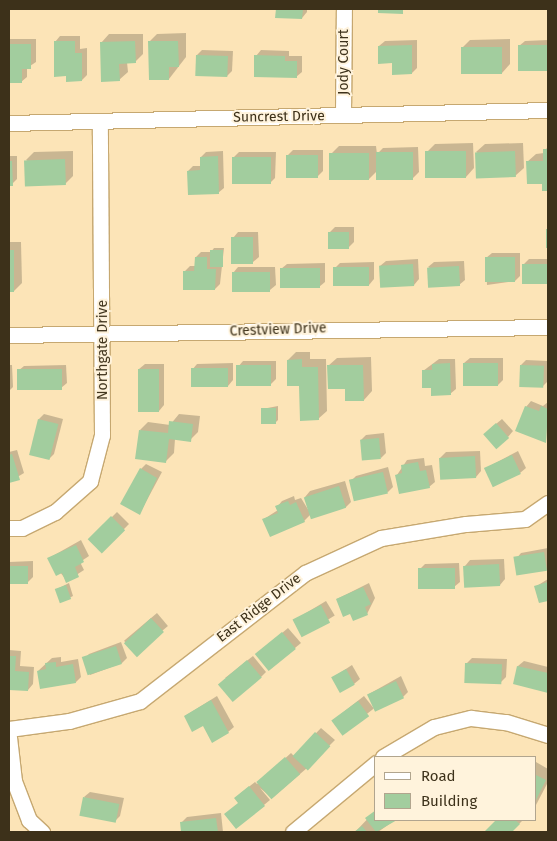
<!DOCTYPE html>
<html>
<head>
<meta charset="utf-8">
<style>
  body { margin:0 }
  #map { position:relative; width:557px; height:841px; overflow:hidden; background:#fce4b7; font-family:"Fira Sans",sans-serif }
  div>[style] { position:absolute }
  [style*='--x'] { left:calc(var(--x)*1px); top:calc(var(--y)*1px); width:calc(var(--w)*1px); rotate:calc(var(--a)*1deg) }
  .shadow>* { inset:0; background:#0003; transform-origin:0 0 }
  .building>* { inset:0; background:#a2cd9e; transform-origin:0 0 }
  .roads { filter:drop-shadow(1px 0 #c6a871) drop-shadow(-1px 0 #c6a871) drop-shadow(0 1px #c6a871) drop-shadow(0 -1px #c6a871) }
  .minor>* { height:15px; margin:-7.5px; padding:0 7.5px; transform-origin:7.5px; border-radius:7.5px; background:#fff }
  span { translate:-50% -50%; white-space:nowrap; text-align:center; line-height:1.15; -webkit-text-stroke:4px #fff3dc; paint-order:stroke }
  .street-label { font-size:14px; color:#3d311a }
  .frame { position:absolute; inset:0; border:10px solid #3d311a; pointer-events:none }
  .legend { position:absolute; left:374px; top:756px; width:162px; height:65px; box-sizing:border-box; background:#fff3dc; border:1px solid #b1a58e; margin:0; padding:6px 9px; list-style:none; font-size:15px; color:#3d311a }
  .legend li { display:flex; align-items:center; gap:10px; height:25px }
  .legend b { width:25px; border:1px solid #b1a58e }
</style>
</head>
<body>
<div id="map">
  <div class="shadow">
    <div style="clip-path:polygon(277px 9px,307px 9px,307px 12px,302px 18px,277px 17px)"></div>
    <div style="clip-path:polygon(186px 33px,186px 57px,169px 79px,149px 42px,157px 34px)"></div>
    <div style="clip-path:polygon(109px 34px,143px 34px,143px 54px,135px 62px,127px 62px,128px 72px,119px 80px,101px 43px)"></div>
    <div style="clip-path:polygon(60px 36px,80px 36px,80px 49px,87px 48px,87px 75px,82px 80px,67px 75px,55px 42px)"></div>
    <div style="clip-path:polygon(9px 39px,36px 39px,36px 62px,27px 68px,27px 77px,21px 82px,9px 82px)"></div>
    <div style="clip-path:polygon(510px 39px,510px 64px,502px 73px,462px 48px,470px 40px)"></div>
    <div style="clip-path:polygon(417px 40px,417px 68px,412px 73px,393px 62px,379px 46px,385px 41px)"></div>
    <div style="clip-path:polygon(548px 40px,548px 70px,520px 70px,519px 46px,525px 41px)"></div>
    <div style="clip-path:polygon(202px 50px,233px 51px,232px 71px,227px 76px,197px 55px)"></div>
    <div style="clip-path:polygon(261px 50px,289px 51px,289px 56px,302px 56px,302px 72px,296px 77px,256px 56px)"></div>
    <div style="clip-path:polygon(473px 143px,474px 168px,466px 177px,427px 152px,435px 144px)"></div>
    <div style="clip-path:polygon(523px 143px,524px 168px,515px 176px,476px 152px,485px 144px)"></div>
    <div style="clip-path:polygon(339px 146px,376px 146px,377px 154px,383px 148px,418px 147px,419px 172px,413px 178px,378px 170px,369px 179px,331px 154px)"></div>
    <div style="clip-path:polygon(548px 146px,548px 190px,543px 190px,543px 182px,527px 162px,536px 154px,544px 153px)"></div>
    <div style="clip-path:polygon(293px 150px,323px 150px,323px 171px,317px 177px,288px 155px)"></div>
    <div style="clip-path:polygon(73px 151px,73px 176px,65px 184px,26px 160px,34px 152px)"></div>
    <div style="clip-path:polygon(223px 151px,224px 188px,218px 193px,188px 171px,193px 166px,201px 166px,201px 157px,206px 152px)"></div>
    <div style="clip-path:polygon(239px 152px,276px 152px,275px 178px,270px 183px,234px 157px)"></div>
    <div style="clip-path:polygon(9px 156px,17px 156px,17px 179px,12px 184px,9px 185px)"></div>
    <div style="clip-path:polygon(335px 227px,354px 227px,354px 242px,348px 248px,330px 232px)"></div>
    <div style="clip-path:polygon(238px 232px,258px 232px,259px 257px,253px 262px,233px 238px)"></div>
    <div style="clip-path:polygon(9px 242px,21px 242px,22px 283px,14px 291px,9px 291px)"></div>
    <div style="clip-path:polygon(214px 248px,224px 248px,220px 284px,215px 289px,185px 271px,190px 266px,196px 266px,196px 257px,201px 252px,211px 252px)"></div>
    <div style="clip-path:polygon(492px 253px,520px 253px,520px 276px,515px 281px,487px 285px,486px 258px)"></div>
    <div style="clip-path:polygon(418px 259px,419px 279px,414px 285px,380px 266px,386px 261px)"></div>
    <div style="clip-path:polygon(529px 259px,548px 259px,548px 283px,523px 283px,523px 265px)"></div>
    <div style="clip-path:polygon(464px 261px,465px 280px,459px 285px,428px 267px,434px 262px)"></div>
    <div style="clip-path:polygon(374px 262px,374px 279px,369px 285px,334px 269px,340px 263px)"></div>
    <div style="clip-path:polygon(325px 263px,325px 282px,319px 287px,281px 269px,287px 264px)"></div>
    <div style="clip-path:polygon(238px 267px,275px 267px,276px 285px,270px 290px,233px 273px)"></div>
    <div style="clip-path:polygon(296px 352px,310px 352px,310px 359px,326px 359px,327px 411px,318px 419px,288px 360px)"></div>
    <div style="clip-path:polygon(371px 357px,372px 391px,364px 400px,346px 387px,328px 366px,337px 358px)"></div>
    <div style="clip-path:polygon(470px 358px,503px 358px,503px 380px,498px 385px,464px 363px)"></div>
    <div style="clip-path:polygon(439px 359px,455px 359px,456px 389px,450px 394px,432px 387px,423px 371px)"></div>
    <div style="clip-path:polygon(526px 360px,548px 361px,548px 381px,543px 386px,521px 365px)"></div>
    <div style="clip-path:polygon(243px 361px,276px 361px,276px 379px,271px 384px,238px 367px)"></div>
    <div style="clip-path:polygon(233px 363px,233px 380px,228px 386px,192px 370px,197px 364px)"></div>
    <div style="clip-path:polygon(145px 364px,164px 364px,164px 405px,159px 411px,139px 369px)"></div>
    <div style="clip-path:polygon(9px 365px,12px 365px,13px 387px,9px 391px)"></div>
    <div style="clip-path:polygon(66px 365px,67px 383px,61px 388px,18px 371px,24px 366px)"></div>
    <div style="clip-path:polygon(531px 401px,543px 406px,548px 402px,546px 441px,526px 407px)"></div>
    <div style="clip-path:polygon(278px 406px,278px 420px,275px 423px,262px 409px)"></div>
    <div style="clip-path:polygon(44px 414px,63px 419px,54px 454px,49px 459px,39px 419px)"></div>
    <div style="clip-path:polygon(179px 414px,200px 416px,198px 432px,190px 440px,175px 439px,174px 453px,165px 462px,140px 430px,148px 422px,170px 425px)"></div>
    <div style="clip-path:polygon(502px 419px,513px 431px,508px 437px,490px 429px)"></div>
    <div style="clip-path:polygon(384px 433px,386px 453px,381px 458px,361px 440px,366px 435px)"></div>
    <div style="clip-path:polygon(17px 450px,24px 473px,9px 482px,9px 452px)"></div>
    <div style="clip-path:polygon(480px 451px,481px 471px,476px 477px,440px 458px,446px 452px)"></div>
    <div style="clip-path:polygon(518px 451px,526px 468px,520px 473px,486px 468px)"></div>
    <div style="clip-path:polygon(424px 458px,425px 466px,432px 465px,435px 482px,429px 487px,397px 475px,407px 460px)"></div>
    <div style="clip-path:polygon(146px 464px,162px 472px,140px 513px,141px 469px)"></div>
    <div style="clip-path:polygon(388px 467px,393px 487px,388px 492px,351px 481px,356px 476px)"></div>
    <div style="clip-path:polygon(345px 481px,351px 502px,346px 507px,310px 515px,304px 521px,264px 519px,278px 510px,277px 507px,282px 501px,294px 496px,295px 500px,301px 498px,309px 511px,305px 497px,310px 491px)"></div>
    <div style="left:117px;top:512px;width:17px;height:38px;rotate:45deg"></div>
    <div style="clip-path:polygon(81px 540px,89px 556px,80px 562px,84px 570px,67px 581px,49px 558px)"></div>
    <div style="clip-path:polygon(548px 548px,547px 570px,516px 559px,521px 553px)"></div>
    <div style="clip-path:polygon(504px 559px,505px 579px,500px 585px,465px 566px,470px 560px)"></div>
    <div style="clip-path:polygon(33px 561px,33px 577px,28px 582px,9px 583px,9px 562px)"></div>
    <div style="clip-path:polygon(459px 563px,460px 582px,454px 587px,420px 569px,425px 564px)"></div>
    <div style="clip-path:polygon(548px 579px,548px 599px,539px 602px,535px 587px)"></div>
    <div style="clip-path:polygon(69px 583px,73px 596px,61px 602px,57px 589px)"></div>
    <div style="clip-path:polygon(369px 583px,375px 598px,367px 614px,350px 612px,337px 599px)"></div>
    <div style="left:326px;top:601px;width:17px;height:38px;rotate:59deg"></div>
    <div style="left:157px;top:613px;width:17px;height:43px;rotate:50deg"></div>
    <div style="clip-path:polygon(288px 628px,301px 643px,295px 648px,262px 650px)"></div>
    <div style="clip-path:polygon(121px 642px,127px 658px,122px 663px,90px 675px,84px 659px,89px 654px)"></div>
    <div style="clip-path:polygon(9px 650px,21px 651px,20px 666px,34px 667px,33px 684px,28px 690px,9px 689px)"></div>
    <div style="clip-path:polygon(253px 656px,266px 672px,261px 677px,225px 678px)"></div>
    <div style="clip-path:polygon(61px 657px,61px 662px,78px 659px,81px 677px,76px 682px,38px 671px,52px 658px)"></div>
    <div style="clip-path:polygon(472px 658px,507px 659px,506px 677px,501px 682px,466px 664px)"></div>
    <div style="clip-path:polygon(524px 661px,548px 667px,548px 691px,514px 683px,518px 666px)"></div>
    <div style="clip-path:polygon(352px 665px,360px 679px,354px 684px,332px 678px)"></div>
    <div style="clip-path:polygon(401px 676px,408px 692px,403px 697px,369px 694px)"></div>
    <div style="clip-path:polygon(217px 696px,234px 727px,228px 732px,185px 716px)"></div>
    <div style="left:364px;top:696px;width:16px;height:39px;rotate:52deg"></div>
    <div style="clip-path:polygon(321px 728px,335px 740px,307px 768px,272px 798px,260px 788px,270px 800px,236px 828px,241px 793px,255px 782px,257px 784px,291px 753px,294px 756px)"></div>
    <div style="clip-path:polygon(501px 756px,501px 757px,462px 757px)"></div>
    <div style="clip-path:polygon(536px 762px,548px 769px,548px 782px,536px 805px)"></div>
    <div style="clip-path:polygon(90px 792px,124px 798px,120px 816px,115px 821px,84px 797px)"></div>
    <div style="clip-path:polygon(376px 810px,376px 820px,395px 820px,378px 832px,355px 832px)"></div>
    <div style="clip-path:polygon(221px 813px,223px 832px,183px 832px,182px 822px,187px 817px)"></div>
    <div style="clip-path:polygon(497px 820px,523px 820px,511px 832px,486px 832px)"></div>
  </div>
  <div class="building">
    <div style="clip-path:polygon(276px 9px,303px 9px,302px 19px,275px 18px)"></div>
    <div style="clip-path:polygon(378px 9px,403px 9px,403px 14px,378px 13px)"></div>
    <div style="clip-path:polygon(54px 41px,75px 41px,75px 53px,82px 53px,82px 81px,66px 82px,66px 76px,54px 77px)"></div>
    <div style="clip-path:polygon(135px 41px,136px 63px,119px 64px,120px 81px,101px 82px,100px 42px)"></div>
    <div style="clip-path:polygon(148px 41px,178px 41px,179px 67px,169px 67px,169px 80px,149px 80px)"></div>
    <div style="clip-path:polygon(9px 44px,31px 44px,31px 69px,22px 69px,22px 83px,9px 83px)"></div>
    <div style="clip-path:polygon(412px 45px,412px 74px,392px 75px,392px 63px,378px 64px,378px 46px)"></div>
    <div style="left:548px;top:45px;width:26px;height:30px;rotate:90deg"></div>
    <div style="left:461px;top:47px;width:41px;height:27px"></div>
    <div style="left:196px;top:55px;width:32px;height:21px;rotate:2deg"></div>
    <div style="clip-path:polygon(254px 55px,285px 56px,285px 61px,297px 61px,297px 78px,254px 77px)"></div>
    <div style="clip-path:polygon(543px 149px,548px 149px,548px 191px,542px 191px,542px 184px,527px 184px,526px 161px,543px 161px)"></div>
    <div style="left:466px;top:151px;width:27px;height:41px;rotate:90deg"></div>
    <div style="left:515px;top:151px;width:26px;height:40px;rotate:88deg"></div>
    <div style="left:376px;top:152px;width:37px;height:28px"></div>
    <div style="left:369px;top:153px;width:27px;height:40px;rotate:90deg"></div>
    <div style="left:286px;top:155px;width:32px;height:23px"></div>
    <div style="clip-path:polygon(218px 156px,219px 194px,188px 195px,187px 171px,200px 170px,200px 157px)"></div>
    <div style="left:232px;top:157px;width:39px;height:27px"></div>
    <div style="left:65px;top:159px;width:26px;height:41px;rotate:88deg"></div>
    <div style="clip-path:polygon(9px 161px,12px 161px,13px 186px,9px 186px)"></div>
    <div style="left:546px;top:229px;width:2px;height:19px"></div>
    <div style="left:328px;top:232px;width:21px;height:17px"></div>
    <div style="left:231px;top:237px;width:22px;height:27px"></div>
    <div style="left:9px;top:250px;width:5px;height:42px"></div>
    <div style="left:210px;top:250px;width:13px;height:17px"></div>
    <div style="clip-path:polygon(195px 257px,207px 257px,207px 269px,216px 269px,215px 290px,183px 290px,183px 271px,194px 271px)"></div>
    <div style="left:515px;top:257px;width:25px;height:30px;rotate:90deg"></div>
    <div style="left:413px;top:264px;width:22px;height:34px;rotate:87deg"></div>
    <div style="left:522px;top:264px;width:26px;height:20px"></div>
    <div style="left:459px;top:266px;width:20px;height:32px;rotate:87deg"></div>
    <div style="left:369px;top:267px;width:19px;height:36px;rotate:90deg"></div>
    <div style="left:320px;top:268px;width:20px;height:40px;rotate:90deg"></div>
    <div style="left:232px;top:272px;width:38px;height:20px"></div>
    <div style="clip-path:polygon(302px 359px,302px 367px,318px 367px,319px 420px,300px 421px,299px 386px,287px 386px,287px 360px)"></div>
    <div style="clip-path:polygon(450px 363px,451px 395px,431px 396px,431px 388px,422px 388px,422px 370px,432px 370px,432px 364px)"></div>
    <div style="left:463px;top:363px;width:35px;height:23px"></div>
    <div style="left:271px;top:365px;width:21px;height:35px;rotate:90deg"></div>
    <div style="clip-path:polygon(327px 365px,363px 365px,364px 401px,345px 401px,345px 389px,328px 389px)"></div>
    <div style="left:520px;top:365px;width:24px;height:22px;rotate:2deg"></div>
    <div style="left:228px;top:368px;width:19px;height:37px;rotate:90deg"></div>
    <div style="left:62px;top:369px;width:21px;height:45px;rotate:90deg"></div>
    <div style="left:138px;top:369px;width:21px;height:43px"></div>
    <div style="clip-path:polygon(525px 406px,539px 411px,541px 406px,548px 409px,546px 443px,515px 431px)"></div>
    <div style="left:276px;top:408px;width:16px;height:15px;rotate:90deg"></div>
    <div style="left:38px;top:419px;width:21px;height:37px;rotate:14deg"></div>
    <div style="clip-path:polygon(169px 421px,193px 424px,191px 442px,169px 439px,166px 463px,135px 459px,139px 430px,168px 433px)"></div>
    <div style="left:496px;top:423px;width:20px;height:17px;rotate:49deg"></div>
    <div style="left:379px;top:438px;width:21px;height:19px;rotate:85deg"></div>
    <div style="clip-path:polygon(12px 454px,20px 480px,9px 483px,9px 455px)"></div>
    <div style="left:512px;top:455px;width:21px;height:31px;rotate:65deg"></div>
    <div style="left:475px;top:456px;width:22px;height:36px;rotate:87deg"></div>
    <div style="clip-path:polygon(418px 462px,420px 471px,426px 470px,430px 488px,399px 494px,395px 475px,402px 473px,401px 465px)"></div>
    <div style="clip-path:polygon(140px 468px,157px 478px,140px 515px,120px 504px)"></div>
    <div style="left:383px;top:472px;width:22px;height:35px;rotate:77deg"></div>
    <div style="left:339px;top:486px;width:23px;height:37px;rotate:72deg"></div>
    <div style="clip-path:polygon(288px 501px,290px 505px,296px 502px,305px 522px,270px 537px,262px 519px,278px 513px,275px 506px)"></div>
    <div style="left:111px;top:516px;width:20px;height:33px;rotate:45deg"></div>
    <div style="clip-path:polygon(76px 545px,84px 562px,75px 567px,79px 577px,66px 583px,62px 573px,56px 576px,47px 558px)"></div>
    <div style="left:544px;top:552px;width:19px;height:31px;rotate:81deg"></div>
    <div style="left:499px;top:564px;width:22px;height:36px;rotate:87deg"></div>
    <div style="left:9px;top:566px;width:19px;height:18px"></div>
    <div style="left:455px;top:568px;width:21px;height:37px;rotate:90deg"></div>
    <div style="clip-path:polygon(548px 582px,548px 601px,539px 603px,534px 586px)"></div>
    <div style="left:66px;top:585px;width:15px;height:12px;rotate:70deg"></div>
    <div style="clip-path:polygon(363px 587px,371px 604px,365px 607px,368px 615px,353px 621px,350px 614px,343px 617px,336px 599px)"></div>
    <div style="left:321px;top:605px;width:20px;height:32px;rotate:63deg"></div>
    <div style="left:151px;top:618px;width:19px;height:37px;rotate:47deg"></div>
    <div style="left:282px;top:632px;width:22px;height:35px;rotate:51deg"></div>
    <div style="left:116px;top:646px;width:19px;height:36px;rotate:72deg"></div>
    <div style="clip-path:polygon(9px 656px,16px 656px,15px 671px,29px 672px,28px 691px,9px 690px)"></div>
    <div style="left:247px;top:660px;width:23px;height:38px;rotate:50deg"></div>
    <div style="clip-path:polygon(56px 662px,56px 667px,73px 664px,76px 683px,40px 689px,37px 671px,46px 669px,45px 663px)"></div>
    <div style="left:465px;top:663px;width:37px;height:20px;rotate:2deg"></div>
    <div style="clip-path:polygon(517px 666px,548px 673px,548px 693px,513px 684px)"></div>
    <div style="left:346px;top:669px;width:18px;height:17px;rotate:61deg"></div>
    <div style="left:396px;top:681px;width:19px;height:32px;rotate:65deg"></div>
    <div style="clip-path:polygon(211px 700px,229px 733px,212px 743px,203px 726px,192px 732px,184px 716px)"></div>
    <div style="left:358px;top:701px;width:19px;height:33px;rotate:54deg"></div>
    <div style="left:315px;top:732px;width:21px;height:33px;rotate:43deg"></div>
    <div style="left:285px;top:757px;width:23px;height:38px;rotate:49deg"></div>
    <div style="clip-path:polygon(536px 775px,546px 780px,536px 800px)"></div>
    <div style="clip-path:polygon(249px 786px,265px 806px,236px 829px,224px 814px,238px 803px,234px 798px)"></div>
    <div style="left:83px;top:797px;width:37px;height:19px;rotate:11deg"></div>
    <div style="clip-path:polygon(376px 810px,376px 820px,397px 820px,376px 832px,365px 818px)"></div>
    <div style="clip-path:polygon(216px 818px,218px 832px,181px 832px,180px 822px)"></div>
    <div style="clip-path:polygon(496px 820px,515px 820px,520px 824px,512px 832px,484px 832px)"></div>
    <div style="clip-path:polygon(362px 826px,367px 832px,354px 832px)"></div>
  </div>
  <div class="roads">
    <div class="minor">
      <div style="--x:343;--y:115;--w:106;--a:-89.5"></div>
      <div style="--x:9;--y:123;--w:539;--a:-1.38"></div>
      <div style="--x:9;--y:335;--w:539;--a:-0.85"></div>
      <div style="--x:9;--y:528;--w:13;--a:0"></div>
      <div style="--x:22;--y:528;--w:37;--a:-26"></div>
      <div style="--x:55;--y:512;--w:47;--a:-41.5"></div>
      <div style="--x:90;--y:481;--w:48;--a:-75.4"></div>
      <div style="--x:102;--y:435;--w:314;--a:-90.4"></div>
      <div style="--x:9;--y:729;--w:61;--a:-7.6"></div>
      <div style="--x:69;--y:721;--w:74;--a:-15.7"></div>
      <div style="--x:140;--y:701;--w:209;--a:-37.8"></div>
      <div style="--x:305;--y:573;--w:84;--a:-24.7"></div>
      <div style="--x:381;--y:538;--w:86;--a:-9.4"></div>
      <div style="--x:466;--y:524;--w:59;--a:-4.8"></div>
      <div style="--x:525;--y:519;--w:28;--a:-35"></div>
      <div style="--x:9;--y:737;--w:44;--a:83.5"></div>
      <div style="--x:14;--y:781;--w:42;--a:69"></div>
      <div style="--x:29;--y:820;--w:18;--a:43"></div>
      <div style="--x:383;--y:757;--w:59;--a:-30.5"></div>
      <div style="--x:434;--y:727;--w:38;--a:-14"></div>
      <div style="--x:471;--y:718;--w:35;--a:7"></div>
      <div style="--x:506;--y:722;--w:44;--a:17.2"></div>
      <div style="--x:293;--y:832;--w:108;--a:-39.7"></div>
    </div>
  </div>
  <div class="street-label">
    <span style="left:344px;top:62px;rotate:-90deg">Jody Court</span>
    <span style="left:279px;top:117px;rotate:-1deg">Suncrest Drive</span>
    <span style="left:278px;top:330px;rotate:-2deg">Crestview Drive</span>
    <span style="left:103px;top:350px;rotate:-90deg">Northgate Drive</span>
    <span style="left:259px;top:608px;rotate:-38deg">East Ridge Drive</span>
  </div>
  <div class="frame"></div>
  <ul class="legend">
  <li><b style="height:6px;background:#fff"></b>Road</li>
  <li><b style="height:14px;background:#a2cd9e"></b>Building</li>
  </ul>
</div>
</body>
</html>
